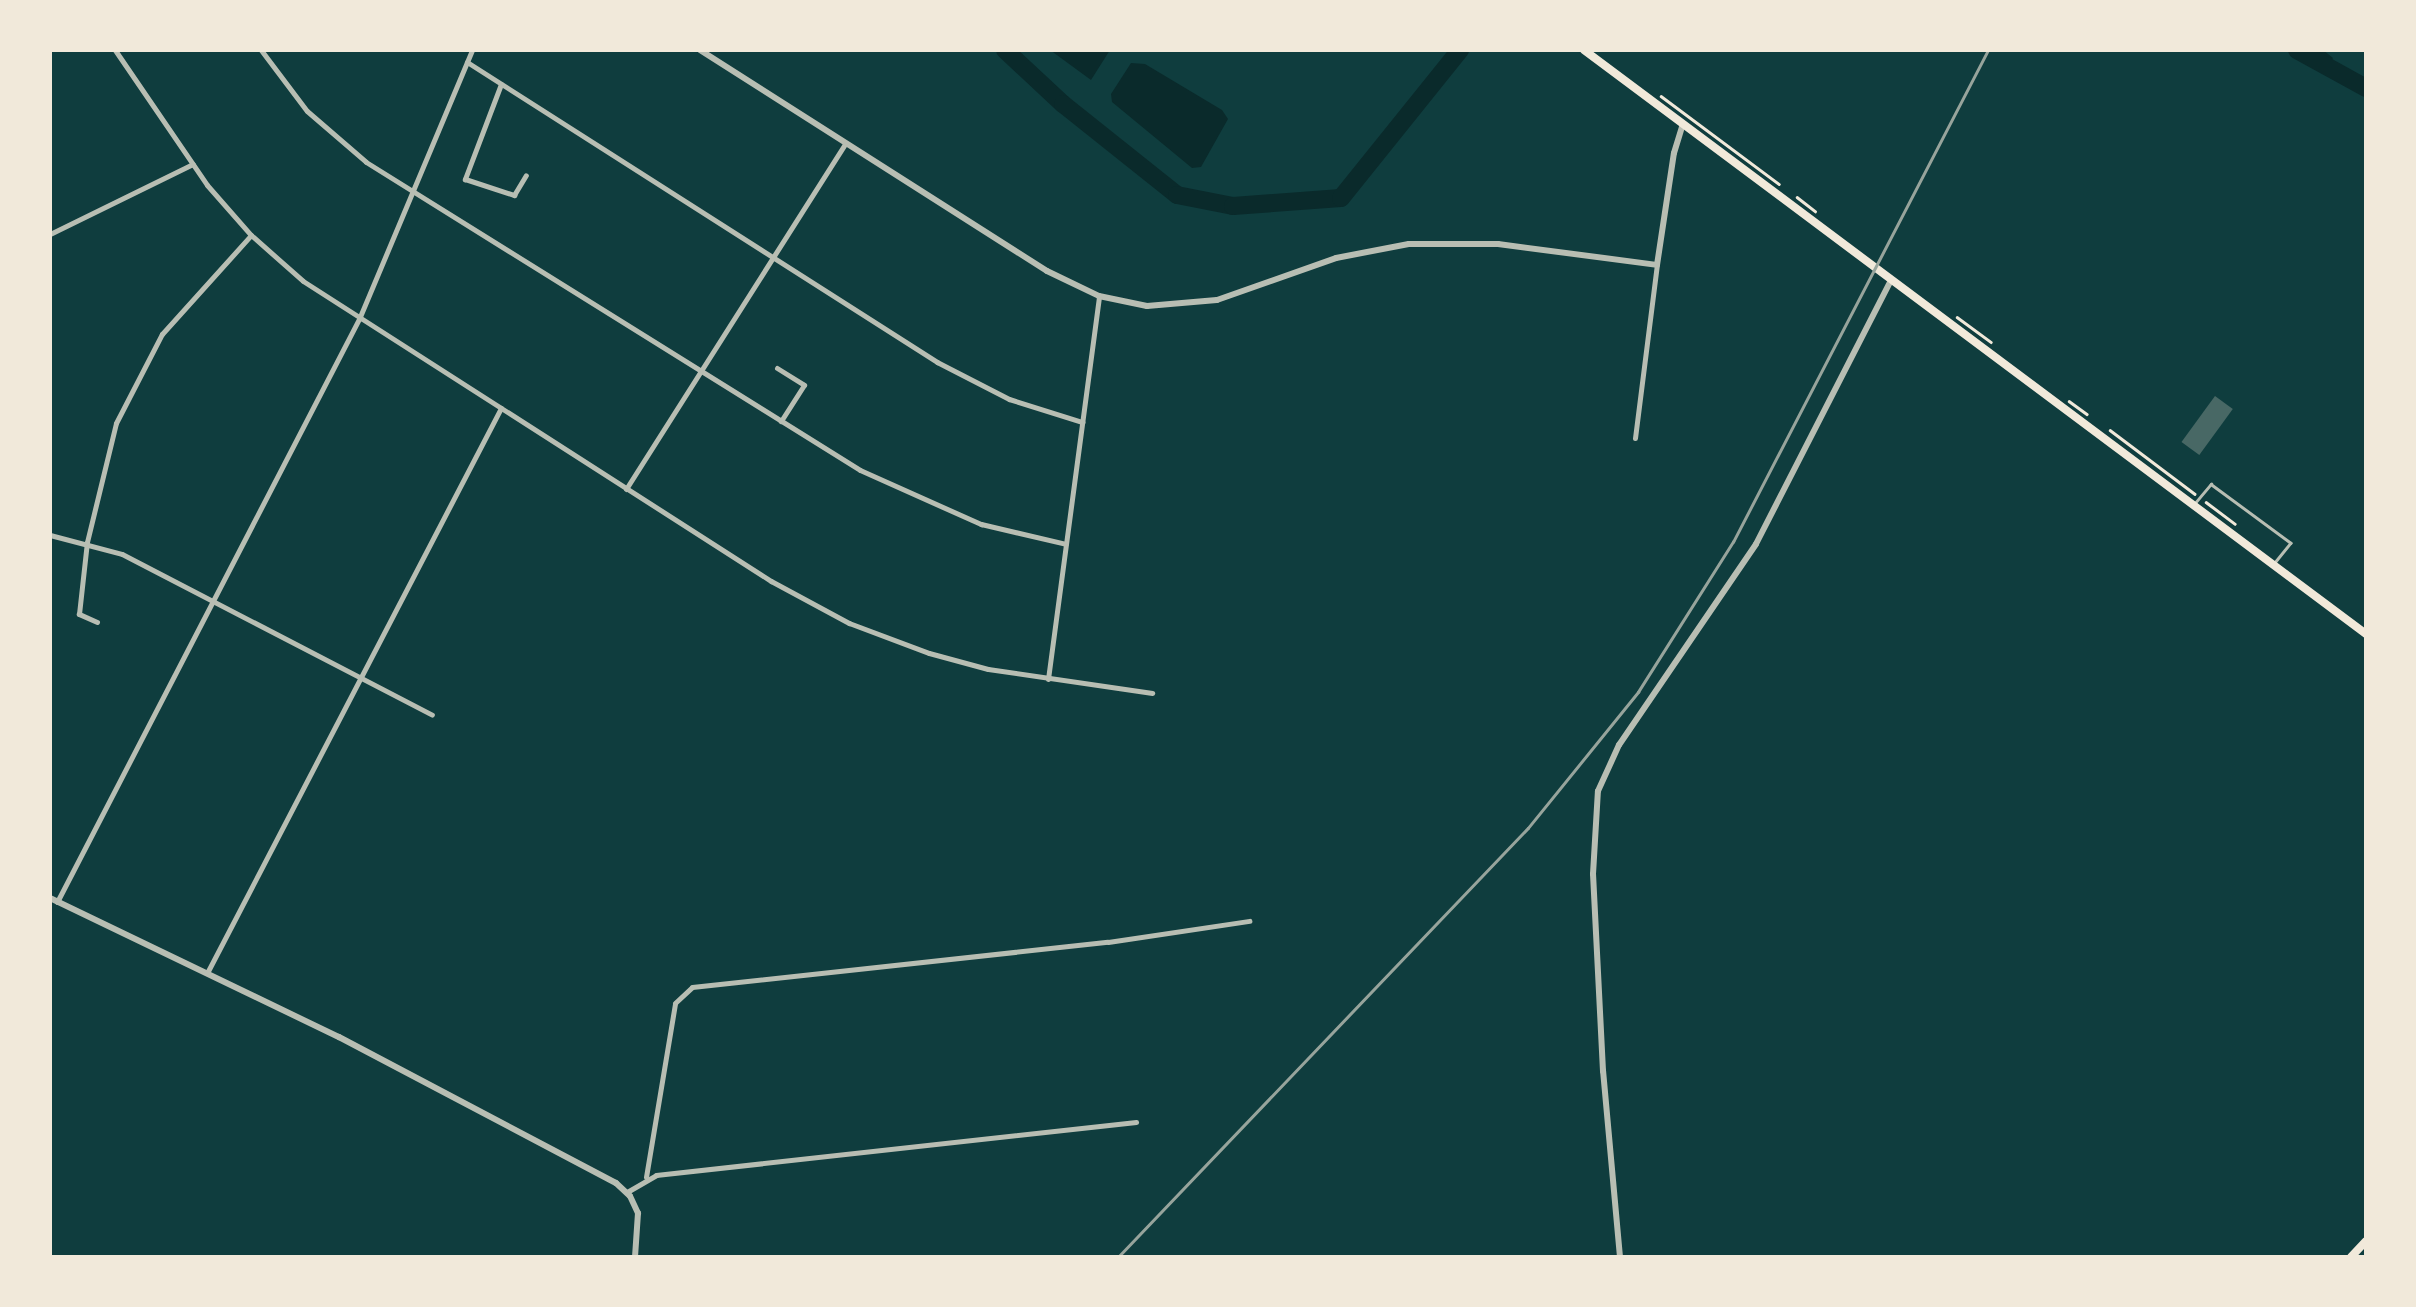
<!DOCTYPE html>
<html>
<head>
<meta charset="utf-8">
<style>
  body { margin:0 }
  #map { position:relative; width:2416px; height:1307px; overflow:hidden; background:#0f3d3e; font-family:Arial,sans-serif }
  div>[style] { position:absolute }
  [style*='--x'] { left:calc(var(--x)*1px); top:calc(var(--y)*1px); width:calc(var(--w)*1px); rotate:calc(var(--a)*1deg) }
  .water>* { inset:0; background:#0a2a2b }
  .river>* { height:18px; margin:-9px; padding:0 9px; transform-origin:9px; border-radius:9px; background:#0a2a2b }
  .building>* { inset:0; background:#486865; transform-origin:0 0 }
  .path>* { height:2.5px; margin:-1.25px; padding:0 1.25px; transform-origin:1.25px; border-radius:1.25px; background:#f1e9da }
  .service>* { height:2.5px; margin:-1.25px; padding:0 1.25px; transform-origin:1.25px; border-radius:1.25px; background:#b8beb3 }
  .minor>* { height:5px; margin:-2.5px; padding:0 2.5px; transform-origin:2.5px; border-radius:2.5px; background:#b8beb3 }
  .tertiary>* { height:6px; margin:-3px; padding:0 3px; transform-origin:3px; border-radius:3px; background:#b8beb3 }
  .secondary>* { height:8px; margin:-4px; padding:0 4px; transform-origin:4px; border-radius:4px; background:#f1e9da }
  .rail>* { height:2.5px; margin:-1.25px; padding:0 1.25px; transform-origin:1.25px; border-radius:1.25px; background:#97a49c }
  span { translate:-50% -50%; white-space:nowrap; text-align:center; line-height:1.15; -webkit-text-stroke:10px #f1e9da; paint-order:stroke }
  .frame { position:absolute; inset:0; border:52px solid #f1e9da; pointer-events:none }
</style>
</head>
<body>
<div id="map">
  <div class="water">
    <div style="clip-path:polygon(1050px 50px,1110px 50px,1091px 80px)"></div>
    <div style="clip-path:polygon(2288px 50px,2323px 50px,2333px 58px,2326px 70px)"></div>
    <div style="clip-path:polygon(1131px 63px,1145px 64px,1222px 110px,1228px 119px,1201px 167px,1192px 168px,1112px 102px,1111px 94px)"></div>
  </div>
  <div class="river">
    <div style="--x:1005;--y:50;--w:79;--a:43"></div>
    <div style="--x:1063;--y:104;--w:146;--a:38.6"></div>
    <div style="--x:1177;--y:195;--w:57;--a:11.1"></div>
    <div style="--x:1233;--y:206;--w:108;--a:-4.2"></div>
    <div style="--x:1341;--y:198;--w:190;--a:-51.2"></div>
    <div style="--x:2297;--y:50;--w:79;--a:28.8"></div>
  </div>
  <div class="building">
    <div style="left:2215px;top:396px;width:22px;height:57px;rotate:36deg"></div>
  </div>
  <div class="path">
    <div style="--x:1661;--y:96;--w:147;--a:36.7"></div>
    <div style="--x:1797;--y:197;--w:23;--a:38"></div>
    <div style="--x:1957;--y:317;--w:42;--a:36.3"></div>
    <div style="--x:2069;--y:401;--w:22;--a:36"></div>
    <div style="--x:2110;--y:430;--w:106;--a:37"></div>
    <div style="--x:2206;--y:502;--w:36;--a:37"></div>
  </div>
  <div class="service">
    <div style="--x:2195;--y:503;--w:25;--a:-50"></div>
    <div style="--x:2211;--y:484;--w:99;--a:36.4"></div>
    <div style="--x:2291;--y:543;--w:27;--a:129"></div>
  </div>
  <div class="minor">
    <div style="--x:115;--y:50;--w:163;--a:55.7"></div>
    <div style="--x:207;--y:185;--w:67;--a:48.7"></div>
    <div style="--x:251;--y:235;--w:69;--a:41.5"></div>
    <div style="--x:303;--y:281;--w:556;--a:32.66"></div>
    <div style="--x:771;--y:581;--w:89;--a:28.3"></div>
    <div style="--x:849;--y:623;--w:85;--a:20.6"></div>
    <div style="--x:929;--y:653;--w:61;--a:15.2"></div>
    <div style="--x:988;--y:669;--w:166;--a:8.3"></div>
    <div style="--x:261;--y:50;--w:76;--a:53"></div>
    <div style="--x:307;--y:111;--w:78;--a:40.8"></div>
    <div style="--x:366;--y:162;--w:582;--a:31.94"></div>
    <div style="--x:860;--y:470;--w:133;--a:24.1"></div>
    <div style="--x:981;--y:524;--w:87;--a:13.2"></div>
    <div style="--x:467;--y:62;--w:558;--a:32.55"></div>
    <div style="--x:937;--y:362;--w:81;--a:27.2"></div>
    <div style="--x:1009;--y:399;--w:77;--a:17.5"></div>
    <div style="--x:501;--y:84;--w:102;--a:110.8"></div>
    <div style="--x:465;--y:179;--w:52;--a:18.1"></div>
    <div style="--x:514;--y:195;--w:23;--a:-59"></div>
    <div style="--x:50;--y:234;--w:159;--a:-26.1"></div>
    <div style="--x:777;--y:368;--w:32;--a:32"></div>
    <div style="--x:804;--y:385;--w:43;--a:122.6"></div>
    <div style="--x:1635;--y:438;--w:174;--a:-82.8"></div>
    <div style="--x:626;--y:489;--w:410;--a:-57.6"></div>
    <div style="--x:50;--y:535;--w:74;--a:14.8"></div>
    <div style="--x:122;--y:554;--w:349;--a:27.4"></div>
    <div style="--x:97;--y:622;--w:20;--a:-156"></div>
    <div style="--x:79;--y:614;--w:72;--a:-83.7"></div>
    <div style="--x:87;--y:542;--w:122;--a:-76.3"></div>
    <div style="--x:116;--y:423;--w:100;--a:-62.7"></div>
    <div style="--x:162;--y:334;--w:133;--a:-48"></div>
    <div style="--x:1048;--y:679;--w:386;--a:-82.4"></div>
    <div style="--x:57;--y:902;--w:657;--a:-62.62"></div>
    <div style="--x:359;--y:319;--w:292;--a:-67.2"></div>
    <div style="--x:207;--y:973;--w:637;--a:-62.51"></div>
    <div style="--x:646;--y:1177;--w:176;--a:-80.5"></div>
    <div style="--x:675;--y:1003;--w:23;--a:-43"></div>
    <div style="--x:692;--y:987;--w:418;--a:-6.2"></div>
    <div style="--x:1108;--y:942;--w:143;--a:-8.5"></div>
    <div style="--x:627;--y:1192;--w:34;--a:-30"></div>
    <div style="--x:656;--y:1175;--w:483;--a:-6.3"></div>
  </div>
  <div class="tertiary">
    <div style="--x:700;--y:50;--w:411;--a:32.5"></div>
    <div style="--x:1047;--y:271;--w:58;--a:25.7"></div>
    <div style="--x:1099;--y:296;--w:49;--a:11.8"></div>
    <div style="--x:1147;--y:306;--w:70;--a:-4.9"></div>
    <div style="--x:1217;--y:300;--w:126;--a:-19.4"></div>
    <div style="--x:1336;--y:258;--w:74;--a:-10.9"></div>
    <div style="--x:1409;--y:244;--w:89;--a:0"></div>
    <div style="--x:1498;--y:244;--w:160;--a:7.5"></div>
    <div style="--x:1657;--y:265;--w:113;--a:-81.4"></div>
    <div style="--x:1674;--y:153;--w:30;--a:-73"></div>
    <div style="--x:50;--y:898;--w:321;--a:25.7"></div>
    <div style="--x:339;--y:1037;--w:313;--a:27.8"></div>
    <div style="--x:616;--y:1183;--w:19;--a:43"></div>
    <div style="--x:630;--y:1196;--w:19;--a:65"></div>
    <div style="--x:638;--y:1213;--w:44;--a:93.9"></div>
    <div style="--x:1620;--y:1257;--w:187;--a:-95.2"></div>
    <div style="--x:1603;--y:1071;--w:197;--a:-92.9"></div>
    <div style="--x:1593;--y:874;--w:83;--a:-86.6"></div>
    <div style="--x:1598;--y:791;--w:51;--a:-65.5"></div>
    <div style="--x:1619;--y:745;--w:243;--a:-55.7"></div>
    <div style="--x:1756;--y:544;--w:297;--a:-62.9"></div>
  </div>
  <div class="secondary">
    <div style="--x:1584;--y:50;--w:976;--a:36.75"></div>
    <div style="--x:2351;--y:1257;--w:22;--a:-47"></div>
  </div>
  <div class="rail">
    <div style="--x:1118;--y:1257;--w:593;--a:-46.3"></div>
    <div style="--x:1528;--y:828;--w:175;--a:-51"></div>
    <div style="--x:1638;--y:692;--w:178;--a:-57.7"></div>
    <div style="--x:1733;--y:542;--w:554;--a:-62.6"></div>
  </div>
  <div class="frame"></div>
</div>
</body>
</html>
